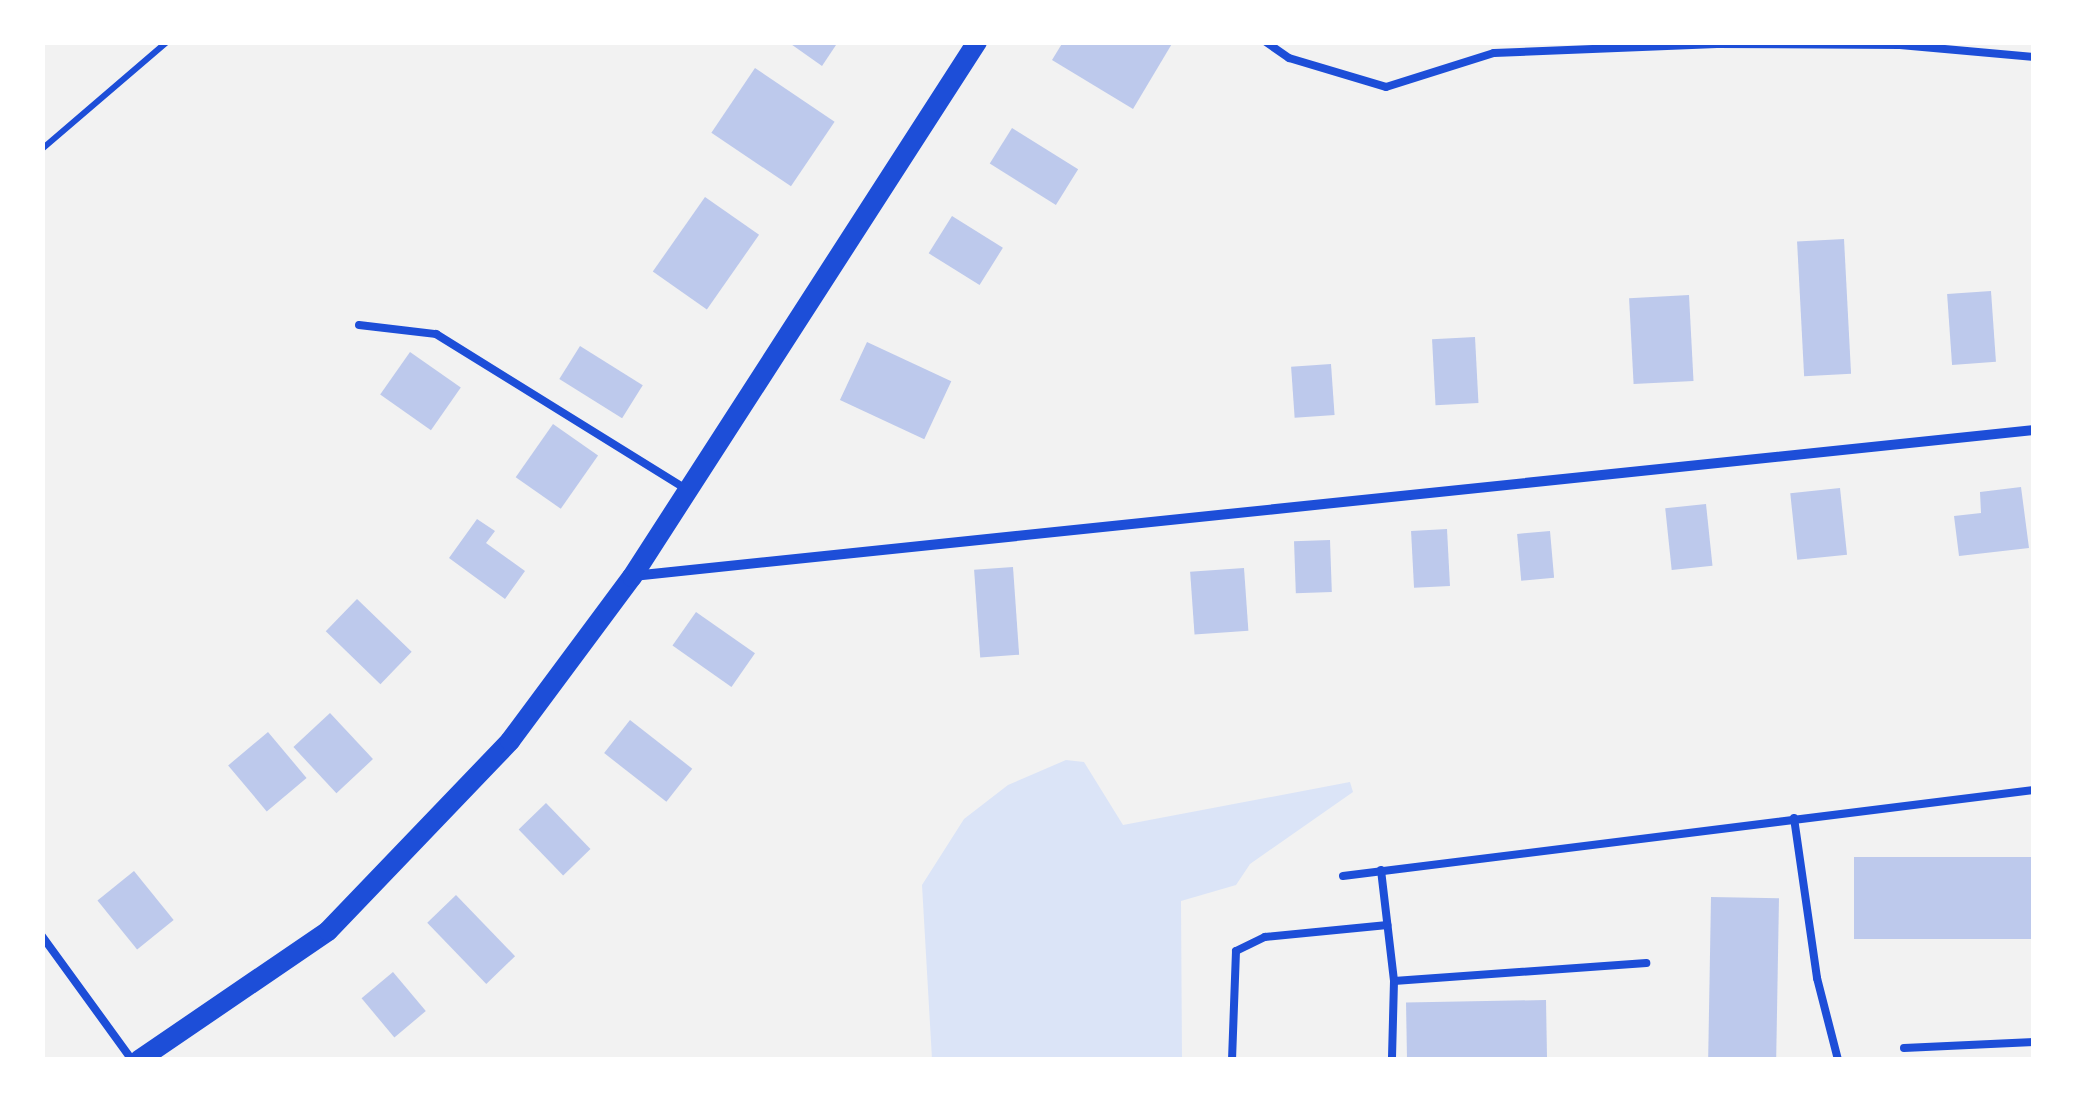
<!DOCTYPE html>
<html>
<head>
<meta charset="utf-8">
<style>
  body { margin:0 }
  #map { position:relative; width:2076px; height:1102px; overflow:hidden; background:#f2f2f2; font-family:"Exo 2",sans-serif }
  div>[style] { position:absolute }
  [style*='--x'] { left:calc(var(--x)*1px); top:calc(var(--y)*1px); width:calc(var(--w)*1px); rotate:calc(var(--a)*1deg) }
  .green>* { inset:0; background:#dbe4f7 }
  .building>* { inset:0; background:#bdc9ec; transform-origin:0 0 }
  .path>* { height:6px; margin:-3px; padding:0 3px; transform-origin:3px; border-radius:3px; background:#1d4ed8 }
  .service>* { height:8px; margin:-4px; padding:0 4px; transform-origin:4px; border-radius:4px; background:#1d4ed8 }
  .minor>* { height:10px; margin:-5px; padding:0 5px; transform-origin:5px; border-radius:5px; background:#1d4ed8 }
  .secondary>* { height:20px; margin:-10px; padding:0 10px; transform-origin:10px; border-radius:10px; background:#1d4ed8 }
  span { translate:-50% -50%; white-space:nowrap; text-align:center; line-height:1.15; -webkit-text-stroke:9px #fff; paint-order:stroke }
  .frame { position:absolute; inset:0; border:45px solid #fff; pointer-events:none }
</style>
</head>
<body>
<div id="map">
  <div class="green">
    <div style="clip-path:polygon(1066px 760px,1084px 762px,1123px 825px,1350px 782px,1353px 792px,1250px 864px,1236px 885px,1181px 901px,1182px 1059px,932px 1059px,922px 885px,964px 819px,1008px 785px)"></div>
  </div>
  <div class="building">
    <div style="clip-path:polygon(788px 42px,838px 42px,822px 66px)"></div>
    <div style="clip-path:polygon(1063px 42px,1173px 42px,1133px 109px,1052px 60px)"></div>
    <div style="left:755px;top:68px;width:96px;height:78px;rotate:34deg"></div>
    <div style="left:1012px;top:128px;width:78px;height:42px;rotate:32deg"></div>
    <div style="left:705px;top:197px;width:66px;height:91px;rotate:35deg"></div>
    <div style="left:952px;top:216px;width:60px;height:44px;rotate:32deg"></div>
    <div style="left:1844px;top:239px;width:135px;height:47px;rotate:87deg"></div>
    <div style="left:1991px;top:291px;width:71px;height:44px;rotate:86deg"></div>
    <div style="left:1689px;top:295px;width:86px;height:60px;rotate:87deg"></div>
    <div style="left:1475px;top:337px;width:66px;height:43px;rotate:87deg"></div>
    <div style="left:867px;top:342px;width:93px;height:64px;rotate:25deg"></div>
    <div style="left:580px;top:346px;width:74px;height:39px;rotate:32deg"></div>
    <div style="left:410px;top:352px;width:62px;height:52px;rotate:35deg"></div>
    <div style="left:1331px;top:364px;width:51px;height:40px;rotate:86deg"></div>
    <div style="left:553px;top:424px;width:55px;height:65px;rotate:35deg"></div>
    <div style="clip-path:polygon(2021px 487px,2029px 548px,1959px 556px,1954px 516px,1981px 513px,1980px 492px)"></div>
    <div style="left:1840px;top:488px;width:67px;height:50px;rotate:84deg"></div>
    <div style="left:1706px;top:504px;width:62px;height:41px;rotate:84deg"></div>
    <div style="clip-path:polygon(477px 519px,495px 531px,486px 543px,525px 571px,505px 599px,449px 558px)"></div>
    <div style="left:1447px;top:529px;width:57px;height:36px;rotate:87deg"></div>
    <div style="left:1550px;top:531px;width:47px;height:33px;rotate:85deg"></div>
    <div style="left:1330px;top:540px;width:52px;height:36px;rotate:88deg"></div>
    <div style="left:1013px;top:567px;width:88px;height:39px;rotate:86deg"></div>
    <div style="left:1244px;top:568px;width:63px;height:54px;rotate:86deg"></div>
    <div style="left:357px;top:599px;width:76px;height:45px;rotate:44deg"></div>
    <div style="left:696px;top:612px;width:72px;height:41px;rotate:35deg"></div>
    <div style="left:330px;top:713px;width:63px;height:50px;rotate:47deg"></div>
    <div style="left:630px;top:720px;width:79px;height:42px;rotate:38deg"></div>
    <div style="left:268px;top:732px;width:60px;height:52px;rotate:50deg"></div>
    <div style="left:546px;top:803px;width:64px;height:38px;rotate:46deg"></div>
    <div style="left:2034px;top:857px;width:82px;height:180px;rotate:90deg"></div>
    <div style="left:134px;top:871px;width:63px;height:47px;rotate:51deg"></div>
    <div style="left:456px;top:895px;width:85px;height:40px;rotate:46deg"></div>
    <div style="left:1711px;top:897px;width:68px;height:163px;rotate:1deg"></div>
    <div style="left:393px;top:972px;width:51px;height:41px;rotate:50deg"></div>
    <div style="left:1546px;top:1000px;width:60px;height:140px;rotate:89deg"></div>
  </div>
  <div class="path">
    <div style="--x:42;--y:149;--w:165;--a:-40.6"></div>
  </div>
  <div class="service">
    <div style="--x:1266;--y:42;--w:28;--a:35"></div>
    <div style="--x:1289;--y:58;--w:101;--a:16.6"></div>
    <div style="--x:1386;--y:87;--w:113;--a:-17.5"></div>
    <div style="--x:1494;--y:53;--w:223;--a:-2.3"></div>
    <div style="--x:1717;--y:44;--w:183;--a:0.3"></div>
    <div style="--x:1900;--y:45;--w:135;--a:5.1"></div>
    <div style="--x:359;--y:325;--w:78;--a:6.7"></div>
    <div style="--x:436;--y:334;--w:292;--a:31.8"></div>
    <div style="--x:1794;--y:818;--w:162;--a:81.8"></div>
    <div style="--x:1817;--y:978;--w:85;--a:75.6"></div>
    <div style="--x:1381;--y:870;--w:112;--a:83.3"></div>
    <div style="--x:1394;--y:981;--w:79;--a:91.5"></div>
    <div style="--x:1343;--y:876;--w:696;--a:-7.09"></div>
    <div style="--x:42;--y:936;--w:153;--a:54"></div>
    <div style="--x:1394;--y:981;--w:253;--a:-4.1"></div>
    <div style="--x:1904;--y:1048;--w:130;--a:-2.6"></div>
    <div style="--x:1232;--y:1060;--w:109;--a:-87.9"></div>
    <div style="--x:1236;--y:951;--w:32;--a:-26"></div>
    <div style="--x:1265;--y:937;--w:123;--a:-5.6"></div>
  </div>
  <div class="minor">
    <div style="--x:633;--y:576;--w:1409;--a:-5.95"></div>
  </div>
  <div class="secondary">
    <div style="--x:139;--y:1060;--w:229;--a:-34.3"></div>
    <div style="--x:328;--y:931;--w:263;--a:-46.2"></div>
    <div style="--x:510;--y:741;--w:204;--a:-53.4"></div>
    <div style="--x:632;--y:577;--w:637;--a:-57.18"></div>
  </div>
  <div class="frame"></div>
</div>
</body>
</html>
